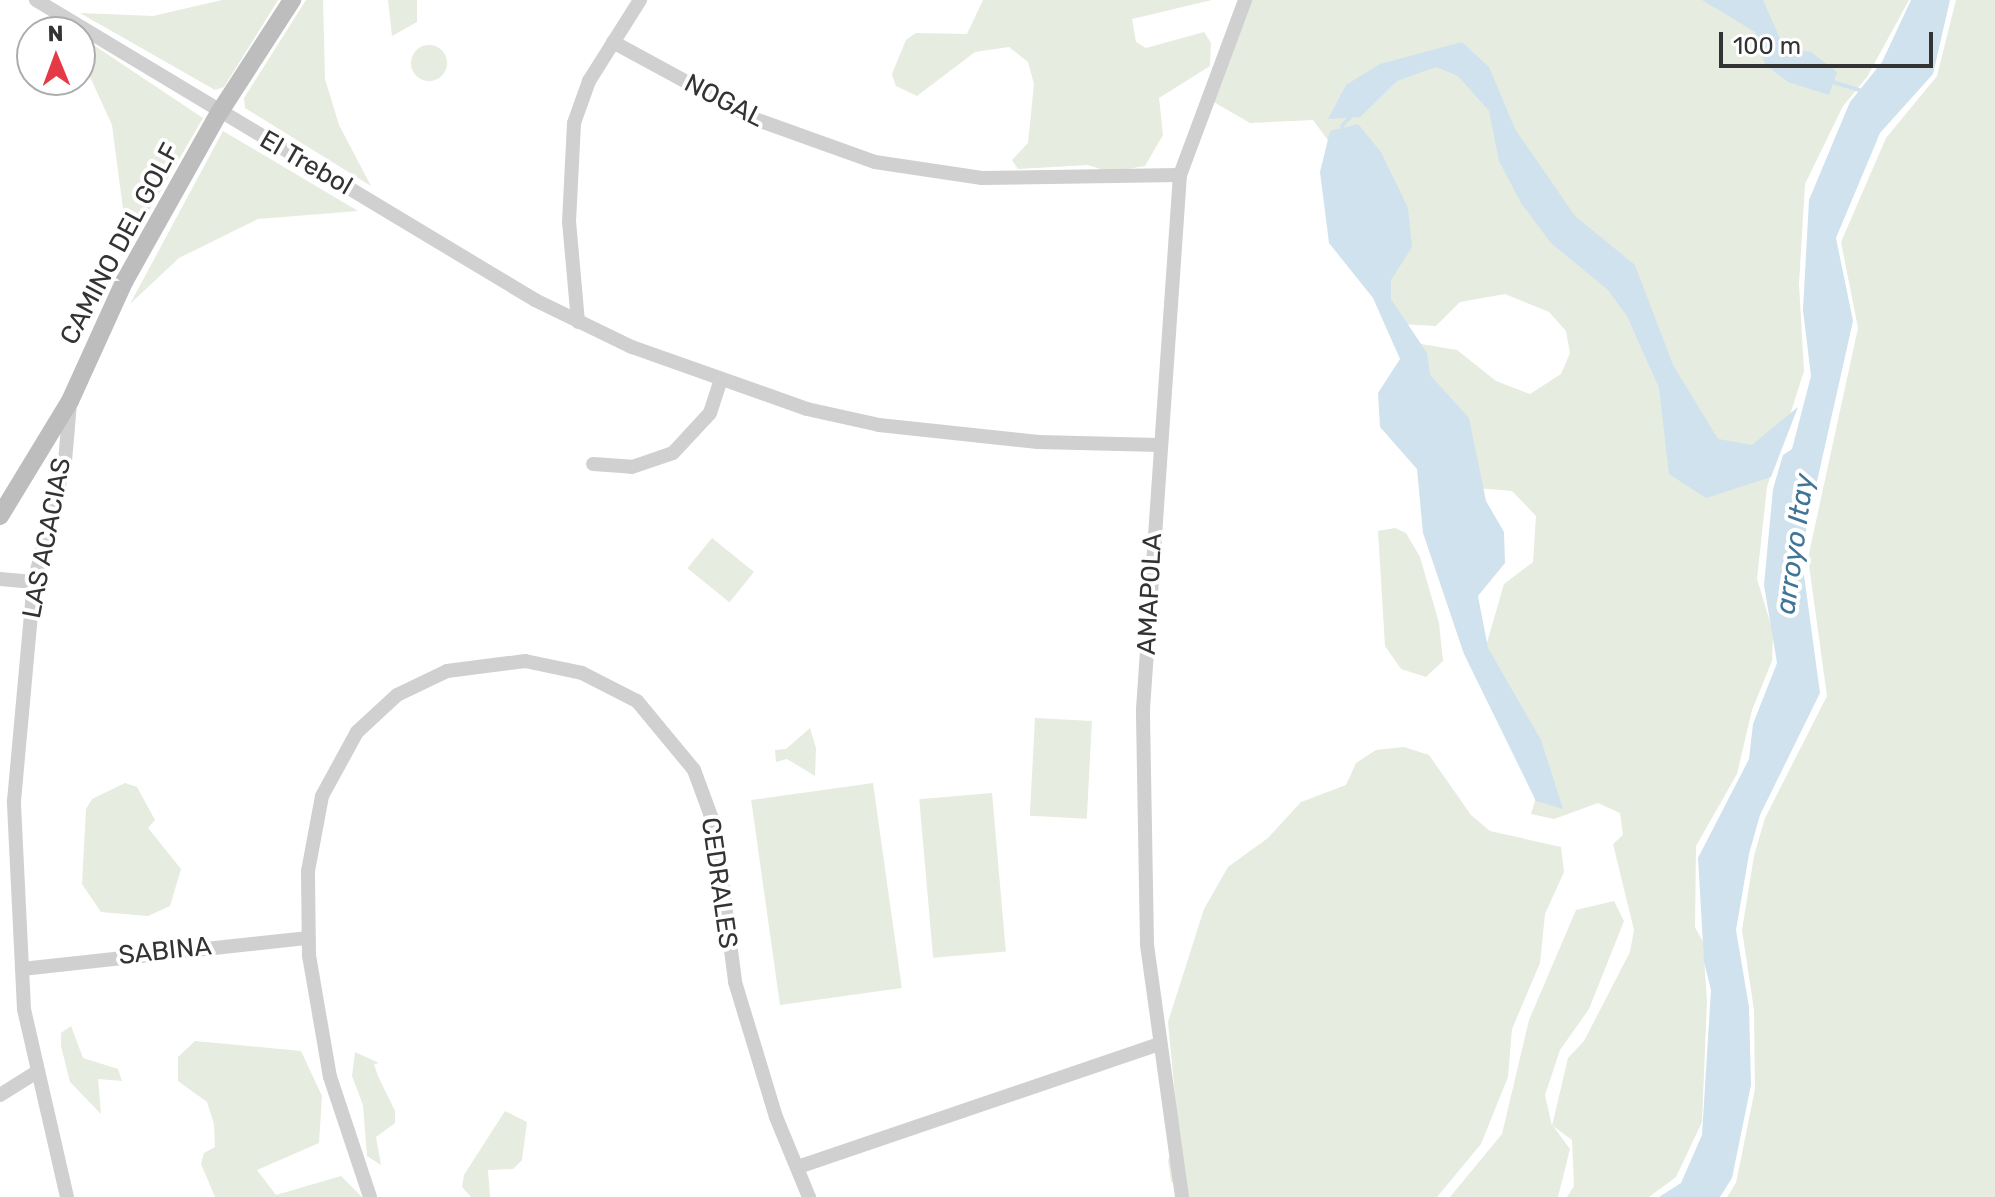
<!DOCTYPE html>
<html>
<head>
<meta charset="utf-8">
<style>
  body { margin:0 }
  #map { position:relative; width:1995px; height:1197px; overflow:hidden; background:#fff; font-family:Rubik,sans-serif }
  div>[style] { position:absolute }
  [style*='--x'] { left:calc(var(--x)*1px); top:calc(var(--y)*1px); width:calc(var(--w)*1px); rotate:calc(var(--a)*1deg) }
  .green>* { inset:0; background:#e6ecdf; transform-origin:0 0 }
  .round { border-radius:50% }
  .water>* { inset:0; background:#cfe2ee }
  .stream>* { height:4px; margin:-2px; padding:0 2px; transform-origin:2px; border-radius:2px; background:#cfe2ee }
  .street>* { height:14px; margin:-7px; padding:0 7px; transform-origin:7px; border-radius:7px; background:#d0d0d0 }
  .secondary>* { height:18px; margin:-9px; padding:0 9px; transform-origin:9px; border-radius:9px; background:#bdbdbd }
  span { translate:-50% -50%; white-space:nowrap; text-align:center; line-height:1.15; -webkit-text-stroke:8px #fff; paint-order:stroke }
  .street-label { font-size:26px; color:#333 }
  .water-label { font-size:28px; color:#3f7597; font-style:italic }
  .north { position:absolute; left:16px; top:16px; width:80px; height:80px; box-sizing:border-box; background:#fff; border:2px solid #adadad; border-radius:50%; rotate:359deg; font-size:22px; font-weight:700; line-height:32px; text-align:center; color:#333 }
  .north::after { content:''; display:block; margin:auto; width:28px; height:36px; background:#e63946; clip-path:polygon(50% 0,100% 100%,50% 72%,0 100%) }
  .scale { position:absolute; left:1719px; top:32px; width:214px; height:36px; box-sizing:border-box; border:4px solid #333; border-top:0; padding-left:10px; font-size:24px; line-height:28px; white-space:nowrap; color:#333; -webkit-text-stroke:6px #fff; paint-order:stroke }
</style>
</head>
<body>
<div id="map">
  <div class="green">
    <div style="clip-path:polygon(222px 0,278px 0,224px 87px,215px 90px,80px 13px,153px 16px)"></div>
    <div style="clip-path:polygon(306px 0,323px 0,325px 79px,339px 125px,371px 186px,245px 108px,244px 98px)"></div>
    <div style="clip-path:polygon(388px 0,417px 0,417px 22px,392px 36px)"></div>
    <div style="clip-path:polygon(983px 0,1212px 0,1132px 19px,1136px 42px,1146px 48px,1204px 32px,1211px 43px,1210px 66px,1159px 98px,1163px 135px,1145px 166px,1110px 172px,1088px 165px,1018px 169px,1012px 160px,1028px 143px,1034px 84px,1028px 62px,1009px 47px,975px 52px,917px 96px,896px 86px,892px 74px,906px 40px,916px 33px,967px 34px)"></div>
    <div style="clip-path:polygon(1248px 0,1909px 0,1867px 77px,1843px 106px,1805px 184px,1799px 284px,1804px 371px,1767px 487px,1757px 579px,1773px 632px,1772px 661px,1752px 710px,1737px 774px,1696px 846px,1695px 927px,1703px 942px,1707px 1001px,1702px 1122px,1676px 1177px,1649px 1197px,1567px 1197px,1574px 1186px,1572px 1140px,1553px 1126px,1570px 1149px,1558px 1197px,1450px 1197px,1502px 1134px,1529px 1020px,1576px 910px,1614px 901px,1624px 921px,1589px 1009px,1560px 1050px,1545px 1095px,1552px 1126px,1568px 1058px,1584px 1041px,1630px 952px,1634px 930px,1613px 844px,1623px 835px,1620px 813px,1598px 803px,1554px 819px,1531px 814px,1539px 787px,1484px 653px,1504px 584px,1533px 562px,1536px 516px,1512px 491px,1477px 488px,1412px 352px,1421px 344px,1457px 350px,1496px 381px,1530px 394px,1561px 374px,1570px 353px,1566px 331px,1549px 312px,1505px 294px,1460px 302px,1436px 326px,1401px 324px,1327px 139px,1313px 120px,1250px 123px,1212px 101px)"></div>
    <div style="clip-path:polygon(1956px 0,1995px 0,1995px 1197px,1727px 1197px,1736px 1183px,1755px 1089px,1754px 1010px,1742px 930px,1754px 856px,1765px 818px,1827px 696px,1808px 558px,1858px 328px,1841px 242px,1886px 138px,1937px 76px)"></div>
    <div style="clip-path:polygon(80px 36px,203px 118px,128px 247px,112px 125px,80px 55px)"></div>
    <div class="round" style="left:411px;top:45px;width:36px;height:36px"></div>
    <div style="clip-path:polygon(223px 131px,358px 211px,258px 219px,179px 258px,130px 304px)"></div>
    <div style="clip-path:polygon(1395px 528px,1406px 533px,1420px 557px,1439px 623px,1443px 661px,1426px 677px,1401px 669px,1385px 646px,1378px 531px)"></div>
    <div style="left:712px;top:538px;width:54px;height:39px;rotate:39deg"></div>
    <div style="left:1035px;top:718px;width:57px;height:98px;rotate:3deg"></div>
    <div style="clip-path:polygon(810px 728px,816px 748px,815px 776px,787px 759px,776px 762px,775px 750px,786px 749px)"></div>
    <div style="clip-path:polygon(1404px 747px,1429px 755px,1471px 815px,1490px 831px,1561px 847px,1564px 872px,1545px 914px,1540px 963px,1512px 1029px,1508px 1077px,1481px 1144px,1437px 1197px,1187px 1197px,1171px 1181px,1168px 1160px,1179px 1138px,1168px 1022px,1204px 909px,1228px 867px,1268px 838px,1301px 802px,1346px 785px,1356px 763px,1376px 750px)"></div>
    <div style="clip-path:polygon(125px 783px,137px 787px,155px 820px,148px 828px,181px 869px,170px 906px,148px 916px,101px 912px,82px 884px,86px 809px,92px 799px)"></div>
    <div style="left:873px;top:783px;width:207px;height:123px;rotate:82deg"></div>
    <div style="left:992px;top:793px;width:159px;height:73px;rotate:85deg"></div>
    <div style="clip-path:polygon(71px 1026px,83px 1058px,118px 1069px,122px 1081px,98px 1079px,101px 1114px,70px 1082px,61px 1046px,61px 1033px)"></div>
    <div style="clip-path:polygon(195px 1041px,301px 1051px,322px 1096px,319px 1143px,257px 1170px,276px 1195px,341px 1176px,362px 1197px,215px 1197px,201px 1164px,204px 1153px,215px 1147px,214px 1124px,207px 1102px,178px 1081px,178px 1057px)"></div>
    <div style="clip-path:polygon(355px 1052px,379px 1063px,374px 1064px,378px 1076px,395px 1111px,395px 1123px,376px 1137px,381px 1165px,367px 1156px,363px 1105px,352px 1076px)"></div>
    <div style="clip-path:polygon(505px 1111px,527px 1122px,522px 1160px,513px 1169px,488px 1170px,490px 1197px,471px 1197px,462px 1187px,464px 1175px)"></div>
  </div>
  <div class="water">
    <div style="clip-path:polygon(1702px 0,1763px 0,1784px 48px,1811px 52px,1837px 72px,1829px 95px,1788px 82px,1765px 64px,1755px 32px)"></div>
    <div style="clip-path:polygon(1911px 0,1950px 0,1933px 74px,1880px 133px,1836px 238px,1853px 321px,1801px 553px,1820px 693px,1760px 815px,1749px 854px,1736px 930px,1749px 1007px,1751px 1085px,1732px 1178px,1720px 1197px,1659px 1197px,1681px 1183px,1702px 1135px,1711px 990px,1704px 962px,1698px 858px,1749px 759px,1753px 724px,1777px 663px,1764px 585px,1773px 489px,1783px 455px,1792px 449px,1811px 376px,1803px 310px,1809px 200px,1850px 102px,1882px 62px)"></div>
    <div style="clip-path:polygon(1462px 42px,1489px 67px,1515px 129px,1575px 216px,1635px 265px,1673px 365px,1718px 439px,1752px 445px,1798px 407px,1771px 477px,1706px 498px,1669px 474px,1659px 388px,1627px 316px,1608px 290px,1551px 243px,1521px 203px,1499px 161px,1489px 111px,1458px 76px,1436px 67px,1397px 81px,1360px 117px,1328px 119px,1346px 85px,1380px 64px)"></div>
    <div style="clip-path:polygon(1358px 124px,1381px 152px,1408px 208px,1412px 247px,1391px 280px,1391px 299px,1427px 353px,1430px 375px,1469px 418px,1486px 501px,1504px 532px,1505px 563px,1478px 596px,1488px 648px,1541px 740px,1563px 809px,1536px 801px,1464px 654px,1423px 533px,1417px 469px,1380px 427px,1378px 393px,1400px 359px,1373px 298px,1329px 243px,1320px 172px,1330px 131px)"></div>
  </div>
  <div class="stream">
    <div style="--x:1833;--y:82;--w:31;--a:17"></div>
    <div style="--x:1342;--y:126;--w:13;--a:-48"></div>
  </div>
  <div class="street">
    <div style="--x:36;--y:0;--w:582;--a:31.01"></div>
    <div style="--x:535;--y:300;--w:108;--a:25.9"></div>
    <div style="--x:632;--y:347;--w:186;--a:19.5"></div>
    <div style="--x:807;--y:409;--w:74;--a:12.5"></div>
    <div style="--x:879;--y:425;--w:160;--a:6.1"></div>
    <div style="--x:1038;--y:442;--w:121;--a:1.4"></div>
    <div style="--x:613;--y:42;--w:162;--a:28.5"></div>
    <div style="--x:755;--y:119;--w:127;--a:19.7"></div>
    <div style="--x:875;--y:162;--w:108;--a:8.5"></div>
    <div style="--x:982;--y:178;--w:198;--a:-0.9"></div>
    <div style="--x:578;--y:322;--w:100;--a:-95.1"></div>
    <div style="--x:569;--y:222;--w:99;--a:-87.1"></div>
    <div style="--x:574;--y:123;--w:45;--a:-70.3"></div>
    <div style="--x:589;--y:81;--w:96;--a:-57.8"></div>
    <div style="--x:593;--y:464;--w:39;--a:4"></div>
    <div style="--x:632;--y:467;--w:43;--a:-18.9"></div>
    <div style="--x:673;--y:453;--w:54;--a:-47.2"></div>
    <div style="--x:710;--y:413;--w:35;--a:-72"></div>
    <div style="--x:0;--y:579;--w:34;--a:5"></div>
    <div style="--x:22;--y:969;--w:288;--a:-6.2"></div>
    <div style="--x:0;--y:1095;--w:40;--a:-32"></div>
    <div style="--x:798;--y:1167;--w:382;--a:-18.8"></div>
    <div style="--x:67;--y:1197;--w:193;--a:-102.9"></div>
    <div style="--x:24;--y:1009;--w:208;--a:-92.8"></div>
    <div style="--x:14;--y:801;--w:220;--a:-84.8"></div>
    <div style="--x:34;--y:582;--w:125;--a:-75.6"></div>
    <div style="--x:65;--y:461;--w:57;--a:-85"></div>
    <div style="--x:370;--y:1197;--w:126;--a:-108.4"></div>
    <div style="--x:330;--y:1077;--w:123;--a:-99.8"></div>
    <div style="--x:309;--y:956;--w:85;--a:-90.7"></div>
    <div style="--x:308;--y:871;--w:76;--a:-79.4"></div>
    <div style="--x:322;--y:796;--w:73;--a:-61.3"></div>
    <div style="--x:357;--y:732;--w:54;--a:-42.8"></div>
    <div style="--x:397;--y:695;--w:55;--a:-25.6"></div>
    <div style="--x:447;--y:671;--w:79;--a:-7.3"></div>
    <div style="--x:525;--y:661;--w:58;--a:11.9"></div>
    <div style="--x:582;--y:673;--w:62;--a:27"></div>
    <div style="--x:637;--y:701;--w:89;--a:50.4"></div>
    <div style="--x:694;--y:770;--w:61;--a:69.8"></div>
    <div style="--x:715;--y:827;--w:156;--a:82.6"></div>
    <div style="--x:735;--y:982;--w:141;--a:73.1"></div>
    <div style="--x:776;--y:1117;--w:87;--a:67.6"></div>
    <div style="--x:1182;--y:1197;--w:255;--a:-97.9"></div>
    <div style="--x:1147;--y:944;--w:235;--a:-91"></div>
    <div style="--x:1143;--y:709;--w:535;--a:-86.04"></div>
    <div style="--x:1180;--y:175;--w:187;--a:-69.6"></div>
  </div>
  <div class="secondary">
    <div style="--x:0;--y:516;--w:135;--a:-58.7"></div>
    <div style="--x:70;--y:401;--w:131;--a:-65.6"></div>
    <div style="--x:124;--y:282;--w:194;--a:-60.7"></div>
    <div style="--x:219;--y:113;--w:135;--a:-57.1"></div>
  </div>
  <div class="street-label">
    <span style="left:724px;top:101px;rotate:27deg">NOGAL</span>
    <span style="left:306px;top:163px;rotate:30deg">El Trebol</span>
    <span style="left:120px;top:244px;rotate:-62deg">CAMINO DEL GOLF</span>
    <span style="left:47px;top:538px;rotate:-79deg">LAS ACACIAS</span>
    <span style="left:1150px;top:594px;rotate:-87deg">AMAPOLA</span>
    <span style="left:719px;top:883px;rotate:82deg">CEDRALES</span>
    <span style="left:165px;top:951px;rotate:-6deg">SABINA</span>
  </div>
  <div class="water-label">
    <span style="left:1795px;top:544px;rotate:-82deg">arroyo Itay</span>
  </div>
  <div class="north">N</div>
  <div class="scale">100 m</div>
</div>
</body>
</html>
